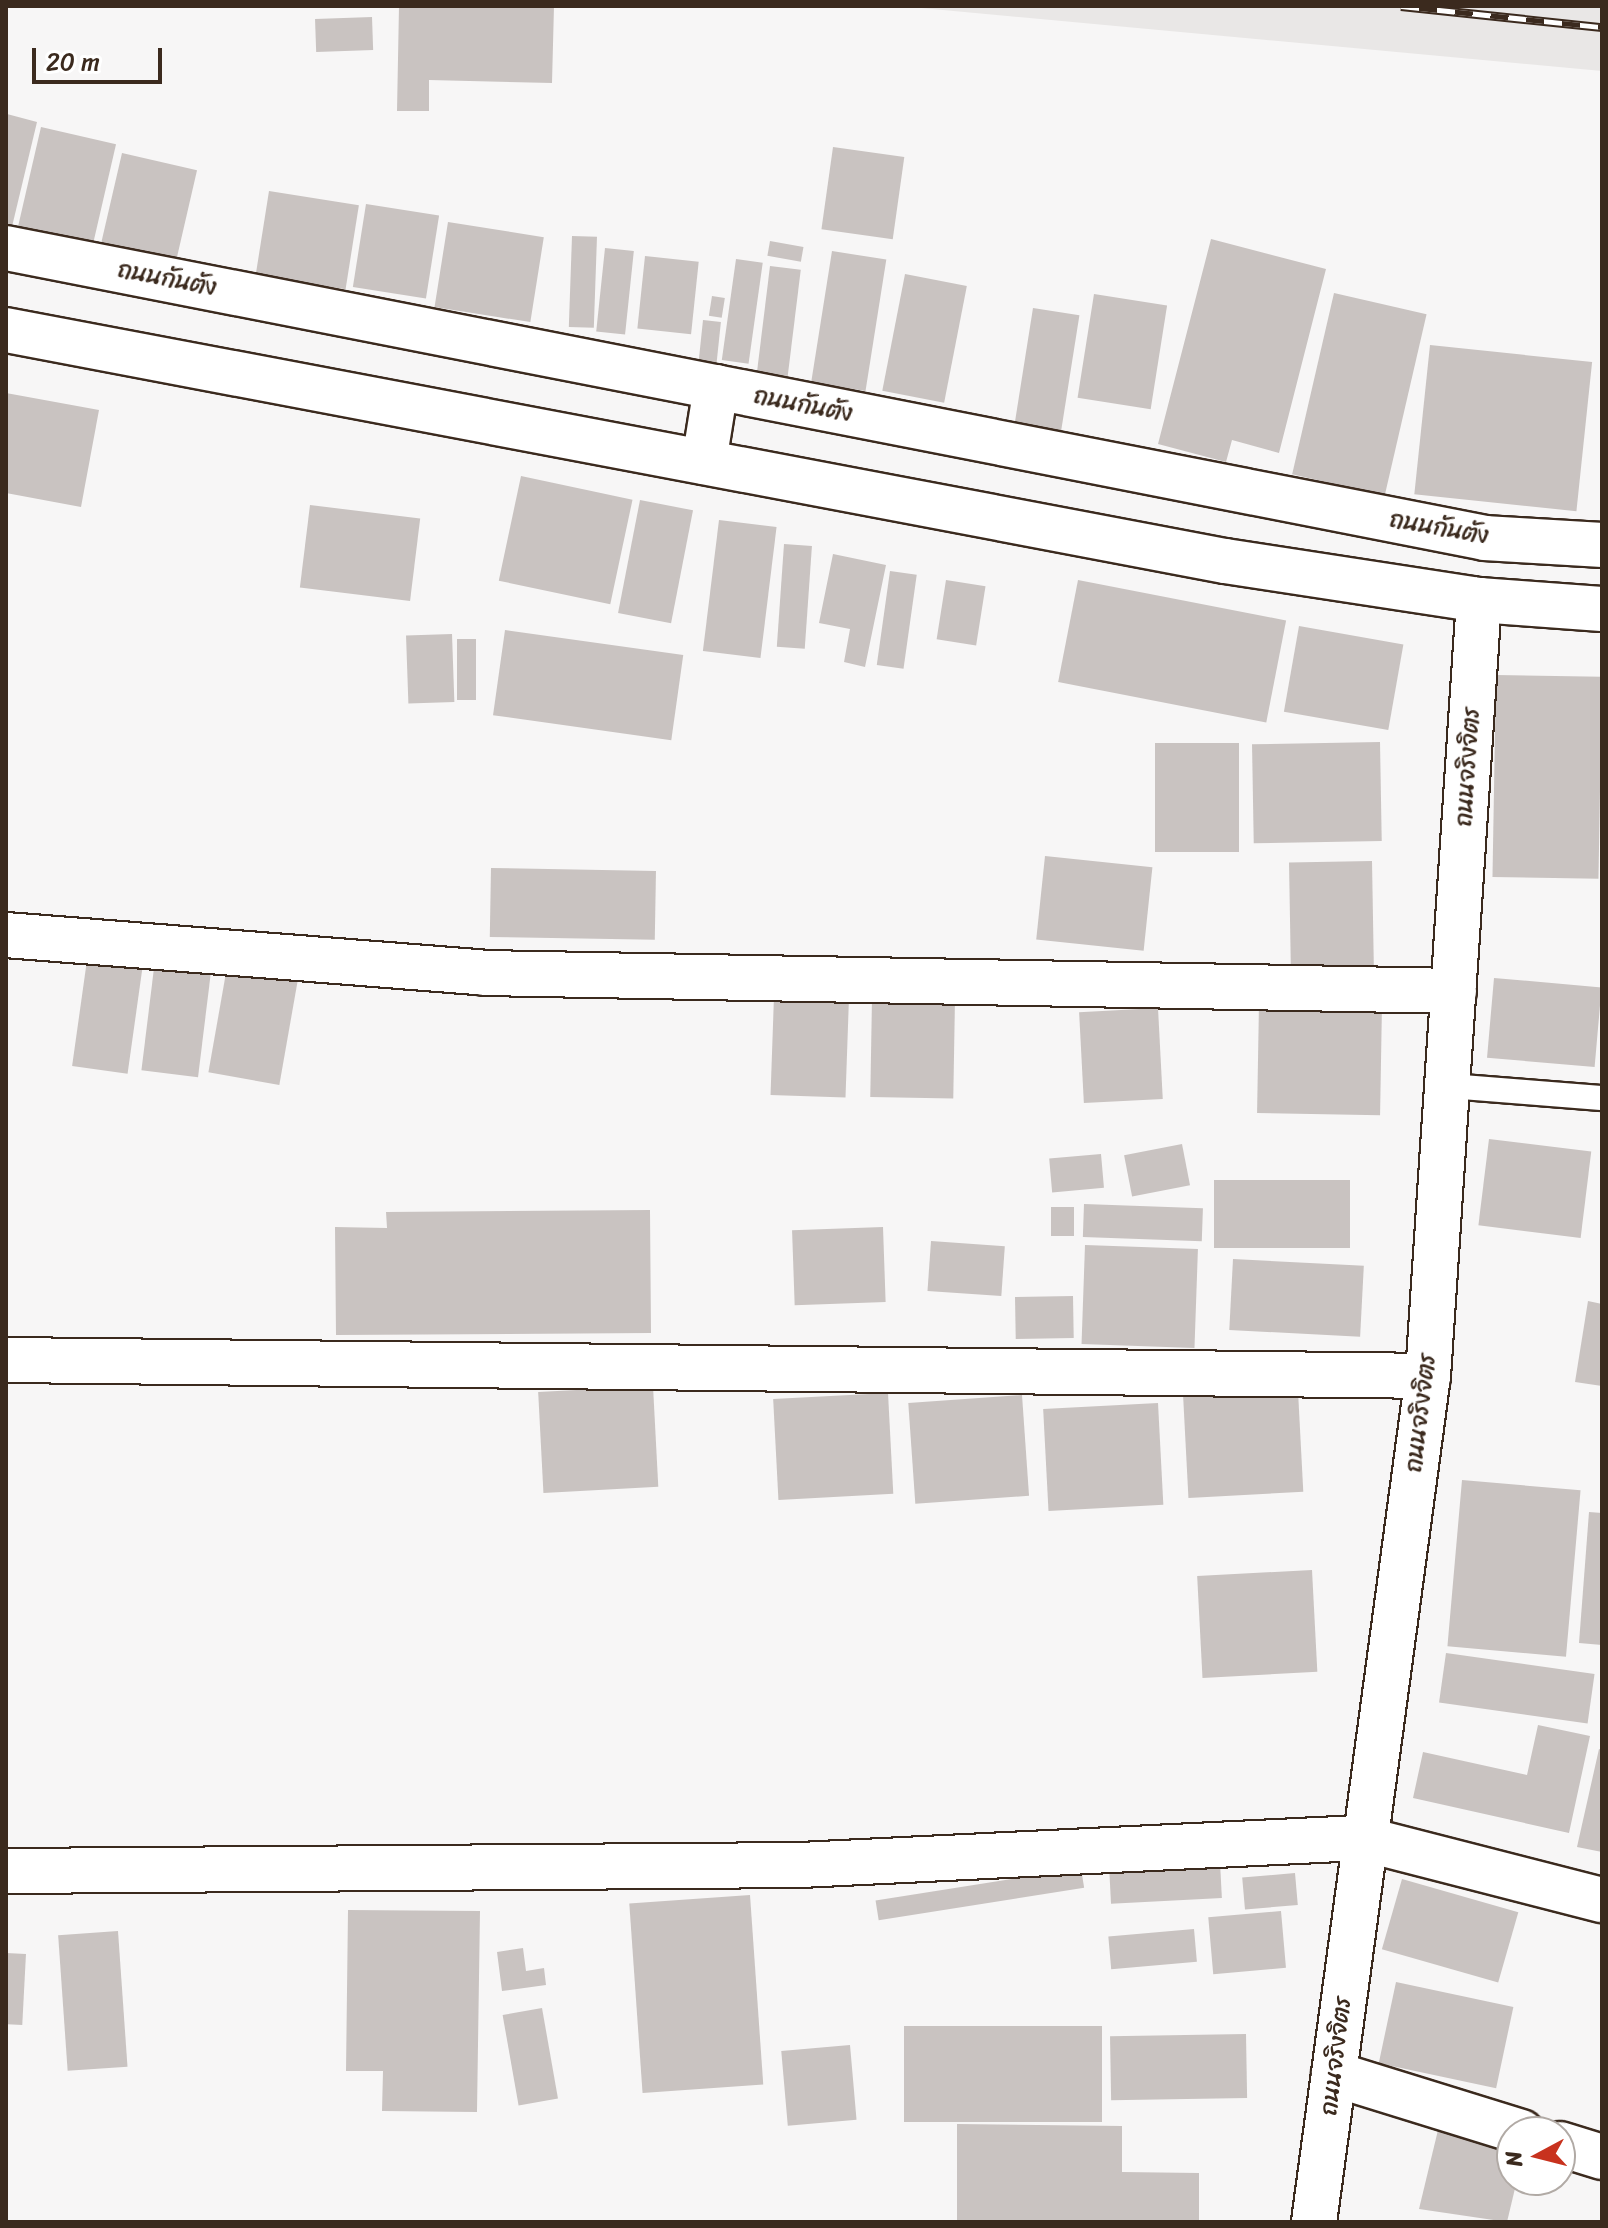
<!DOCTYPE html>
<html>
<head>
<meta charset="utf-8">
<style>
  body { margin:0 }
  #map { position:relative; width:1608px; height:2228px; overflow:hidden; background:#f7f6f6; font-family:Sriracha,"Playpen Sans Thai",sans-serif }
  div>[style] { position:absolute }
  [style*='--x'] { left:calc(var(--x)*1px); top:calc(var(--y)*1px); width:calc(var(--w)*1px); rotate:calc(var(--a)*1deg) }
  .built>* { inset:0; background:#e9e7e6 }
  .building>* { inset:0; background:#c9c3c1; transform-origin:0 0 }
  .roads { filter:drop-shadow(2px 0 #3b2a1e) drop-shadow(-2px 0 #3b2a1e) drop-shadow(0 2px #3b2a1e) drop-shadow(0 -2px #3b2a1e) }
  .lane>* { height:24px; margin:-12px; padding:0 12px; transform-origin:12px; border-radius:12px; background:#fff }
  .street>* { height:44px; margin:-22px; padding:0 22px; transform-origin:22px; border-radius:22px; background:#fff }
  .secondary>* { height:44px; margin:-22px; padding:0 22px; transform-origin:22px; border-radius:22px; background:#fff }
  .primary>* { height:44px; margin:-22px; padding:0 22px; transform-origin:22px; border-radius:22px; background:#fff }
  .rail>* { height:9px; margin-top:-4.5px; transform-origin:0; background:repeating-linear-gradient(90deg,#fff 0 18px,#3b2a1e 0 36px); box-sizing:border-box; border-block:2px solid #3b2a1e }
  span { translate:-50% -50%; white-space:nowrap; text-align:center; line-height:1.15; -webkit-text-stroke:6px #fff; paint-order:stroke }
  .street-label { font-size:24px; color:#3b2a1e }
  .frame { position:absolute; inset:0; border:8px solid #3b2a1e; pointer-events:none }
  .north { position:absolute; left:1496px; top:2116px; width:80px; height:80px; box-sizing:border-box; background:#fff; border:2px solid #b1aaa5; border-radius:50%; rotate:263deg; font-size:22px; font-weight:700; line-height:32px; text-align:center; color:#3b2a1e }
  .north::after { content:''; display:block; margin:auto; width:28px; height:36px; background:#c8321e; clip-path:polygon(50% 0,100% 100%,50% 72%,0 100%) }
  .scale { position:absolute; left:32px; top:48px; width:130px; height:36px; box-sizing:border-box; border:4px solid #3b2a1e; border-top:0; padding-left:10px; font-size:24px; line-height:28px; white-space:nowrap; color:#3b2a1e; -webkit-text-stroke:6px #fff; paint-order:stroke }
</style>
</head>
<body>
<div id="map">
  <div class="built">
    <div style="clip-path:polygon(899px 6px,1602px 6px,1602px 71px,900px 6px)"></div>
  </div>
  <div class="building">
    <div style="clip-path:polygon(399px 6px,554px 6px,552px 83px,429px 80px,429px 111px,397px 111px)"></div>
    <div style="left:372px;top:17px;width:33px;height:57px;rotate:88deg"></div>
    <div style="clip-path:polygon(7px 114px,37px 122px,10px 235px,6px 234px)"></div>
    <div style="left:41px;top:127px;width:77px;height:112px;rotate:13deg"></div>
    <div style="left:833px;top:147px;width:72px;height:83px;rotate:8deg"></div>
    <div style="left:122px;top:153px;width:77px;height:103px;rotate:13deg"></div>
    <div style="left:269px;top:191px;width:91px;height:85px;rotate:9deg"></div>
    <div style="left:366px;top:204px;width:74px;height:84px;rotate:9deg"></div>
    <div style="left:448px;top:222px;width:97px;height:86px;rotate:9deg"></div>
    <div style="left:572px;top:236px;width:25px;height:91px;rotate:2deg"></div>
    <div style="clip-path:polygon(1211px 239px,1326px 269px,1279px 453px,1232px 440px,1226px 462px,1158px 444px)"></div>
    <div style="left:770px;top:241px;width:34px;height:15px;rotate:10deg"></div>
    <div style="left:605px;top:248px;width:29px;height:84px;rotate:6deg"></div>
    <div style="left:832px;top:251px;width:55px;height:133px;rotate:9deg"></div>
    <div style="left:645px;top:256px;width:54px;height:73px;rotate:6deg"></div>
    <div style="left:736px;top:259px;width:27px;height:102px;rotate:8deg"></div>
    <div style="left:770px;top:266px;width:31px;height:107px;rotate:7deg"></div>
    <div style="left:905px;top:274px;width:63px;height:119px;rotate:11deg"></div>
    <div style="left:1334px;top:293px;width:95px;height:186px;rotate:13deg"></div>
    <div style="left:1094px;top:294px;width:74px;height:105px;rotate:9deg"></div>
    <div style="left:712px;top:296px;width:13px;height:20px;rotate:9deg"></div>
    <div style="left:1033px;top:308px;width:47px;height:119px;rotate:9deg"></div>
    <div style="left:703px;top:320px;width:18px;height:52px;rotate:6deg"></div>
    <div style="left:1430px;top:345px;width:163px;height:150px;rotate:6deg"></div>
    <div style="clip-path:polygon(6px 393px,99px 410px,81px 507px,6px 493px)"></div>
    <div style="left:521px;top:476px;width:114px;height:107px;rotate:12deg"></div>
    <div style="left:640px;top:500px;width:54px;height:115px;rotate:11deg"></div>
    <div style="left:310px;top:505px;width:111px;height:83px;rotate:7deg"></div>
    <div style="left:719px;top:520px;width:58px;height:132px;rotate:7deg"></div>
    <div style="left:784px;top:544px;width:28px;height:103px;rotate:4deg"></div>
    <div style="clip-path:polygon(833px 554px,886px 565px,865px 667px,844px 662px,850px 629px,819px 623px)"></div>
    <div style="left:890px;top:571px;width:27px;height:95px;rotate:8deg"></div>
    <div style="left:946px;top:580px;width:40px;height:60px;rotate:9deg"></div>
    <div style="left:1078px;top:580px;width:212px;height:104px;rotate:11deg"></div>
    <div style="left:1299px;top:626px;width:106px;height:87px;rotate:10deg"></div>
    <div style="left:505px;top:630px;width:180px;height:86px;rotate:8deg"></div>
    <div style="left:452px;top:634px;width:68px;height:46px;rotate:88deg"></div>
    <div style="left:457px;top:639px;width:19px;height:61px"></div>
    <div style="left:1496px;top:675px;width:106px;height:202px;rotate:1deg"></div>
    <div style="left:1380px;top:742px;width:99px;height:128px;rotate:89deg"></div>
    <div style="left:1155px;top:743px;width:84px;height:109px"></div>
    <div style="left:1045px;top:856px;width:108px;height:84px;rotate:6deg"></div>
    <div style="left:1372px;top:861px;width:109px;height:83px;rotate:89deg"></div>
    <div style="left:491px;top:868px;width:165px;height:69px;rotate:1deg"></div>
    <div style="left:87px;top:960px;width:56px;height:107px;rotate:8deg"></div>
    <div style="left:227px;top:967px;width:72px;height:107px;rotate:10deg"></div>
    <div style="left:154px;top:968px;width:57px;height:103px;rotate:7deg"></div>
    <div style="left:1494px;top:978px;width:108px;height:80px;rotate:5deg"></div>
    <div style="left:774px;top:996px;width:75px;height:99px;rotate:2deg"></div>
    <div style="left:872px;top:998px;width:83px;height:99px;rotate:1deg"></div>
    <div style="left:1259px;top:1003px;width:123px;height:110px;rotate:1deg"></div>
    <div style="left:1158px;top:1008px;width:91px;height:79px;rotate:87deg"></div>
    <div style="left:1489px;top:1139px;width:103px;height:87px;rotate:7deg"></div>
    <div style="left:1182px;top:1144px;width:42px;height:59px;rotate:79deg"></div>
    <div style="left:1101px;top:1154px;width:34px;height:52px;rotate:85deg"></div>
    <div style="left:1214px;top:1180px;width:136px;height:68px"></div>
    <div style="left:1084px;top:1204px;width:119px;height:33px;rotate:2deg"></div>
    <div style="left:1051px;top:1207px;width:23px;height:29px"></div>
    <div style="clip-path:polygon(650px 1210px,651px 1333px,336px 1335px,335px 1227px,387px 1228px,386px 1212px)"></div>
    <div style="left:883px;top:1227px;width:75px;height:91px;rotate:88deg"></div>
    <div style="left:931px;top:1241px;width:74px;height:50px;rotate:4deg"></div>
    <div style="left:1085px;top:1245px;width:113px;height:99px;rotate:2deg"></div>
    <div style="left:1233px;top:1259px;width:131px;height:71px;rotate:3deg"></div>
    <div style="left:1073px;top:1296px;width:42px;height:58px;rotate:89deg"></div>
    <div style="clip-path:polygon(1588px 1301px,1602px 1304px,1602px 1386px,1575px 1382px)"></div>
    <div style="left:653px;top:1386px;width:101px;height:115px;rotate:87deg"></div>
    <div style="left:1298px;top:1391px;width:101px;height:115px;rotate:87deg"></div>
    <div style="left:888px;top:1393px;width:101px;height:115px;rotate:87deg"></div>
    <div style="left:1022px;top:1395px;width:101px;height:114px;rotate:86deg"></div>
    <div style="left:1158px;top:1403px;width:102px;height:115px;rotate:87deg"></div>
    <div style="left:1462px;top:1480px;width:119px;height:167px;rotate:5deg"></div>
    <div style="clip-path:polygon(1589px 1512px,1602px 1513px,1602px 1645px,1579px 1643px)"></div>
    <div style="left:1312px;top:1570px;width:102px;height:115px;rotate:87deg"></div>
    <div style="left:1446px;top:1653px;width:150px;height:50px;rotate:8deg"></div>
    <div style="clip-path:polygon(1538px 1725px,1590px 1736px,1569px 1833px,1413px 1798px,1423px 1752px,1527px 1775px)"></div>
    <div style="clip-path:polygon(1599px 1749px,1602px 1750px,1602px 1852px,1577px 1847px)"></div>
    <div style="left:1220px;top:1862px;width:36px;height:111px;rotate:87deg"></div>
    <div style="left:1081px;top:1868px;width:20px;height:208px;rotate:81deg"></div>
    <div style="left:1295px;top:1873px;width:32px;height:53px;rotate:85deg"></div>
    <div style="left:1402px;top:1879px;width:121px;height:73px;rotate:16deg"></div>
    <div style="left:750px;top:1895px;width:190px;height:121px;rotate:86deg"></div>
    <div style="clip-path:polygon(348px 1910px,480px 1911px,477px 2112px,382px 2111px,383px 2071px,346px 2071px)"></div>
    <div style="left:1281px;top:1911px;width:57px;height:73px;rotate:85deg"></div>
    <div style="left:1194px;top:1929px;width:33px;height:86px;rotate:85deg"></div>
    <div style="left:118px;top:1931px;width:136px;height:60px;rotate:86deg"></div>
    <div style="clip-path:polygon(523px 1948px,526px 1971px,544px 1968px,546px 1985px,502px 1991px,497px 1952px)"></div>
    <div style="left:6px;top:1953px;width:20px;height:71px;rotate:3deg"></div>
    <div style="left:1396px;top:1982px;width:120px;height:83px;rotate:12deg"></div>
    <div style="left:542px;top:2008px;width:92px;height:40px;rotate:80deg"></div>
    <div style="left:904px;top:2026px;width:198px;height:96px"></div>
    <div style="left:1246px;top:2034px;width:64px;height:136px;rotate:89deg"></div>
    <div style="left:850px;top:2045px;width:75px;height:69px;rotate:85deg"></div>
    <div style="clip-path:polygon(957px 2124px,1122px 2126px,1122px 2172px,1199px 2173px,1199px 2222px,957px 2222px)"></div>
    <div style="clip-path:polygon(1438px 2130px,1512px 2148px,1517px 2180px,1507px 2222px,1419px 2209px)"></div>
  </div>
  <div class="roads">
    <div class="lane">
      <div style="--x:1449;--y:1086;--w:153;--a:4.5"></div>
    </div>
    <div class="street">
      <div style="--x:6;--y:935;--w:480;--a:4.5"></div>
      <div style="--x:484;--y:973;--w:970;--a:1.06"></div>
      <div style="--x:6;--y:1360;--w:1422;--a:0.64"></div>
      <div style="--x:6;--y:1871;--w:794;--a:-0.43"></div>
      <div style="--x:800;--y:1865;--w:561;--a:-2.76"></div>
      <div style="--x:1360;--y:1838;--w:250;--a:14.4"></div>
      <div style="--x:1334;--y:2074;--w:196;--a:17.2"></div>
      <div style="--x:1560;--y:2144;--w:44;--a:17.2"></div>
    </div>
    <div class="secondary">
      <div style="--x:1314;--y:2222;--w:854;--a:-82.33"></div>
      <div style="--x:1428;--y:1376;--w:778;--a:-86.24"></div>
    </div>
    <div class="primary">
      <div style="--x:6;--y:248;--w:1507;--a:11.09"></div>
      <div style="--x:1485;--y:538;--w:117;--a:3.4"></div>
      <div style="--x:6;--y:330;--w:1241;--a:10.73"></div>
      <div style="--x:1225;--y:561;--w:257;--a:8.7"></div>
      <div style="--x:1479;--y:600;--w:123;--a:4.2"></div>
      <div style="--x:704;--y:462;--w:76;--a:-80.9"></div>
    </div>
  </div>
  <div class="rail">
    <div style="--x:1401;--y:6;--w:202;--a:6"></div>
  </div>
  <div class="street-label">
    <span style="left:167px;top:279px;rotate:11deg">ถนนกันตัง</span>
    <span style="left:803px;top:405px;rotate:11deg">ถนนกันตัง</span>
    <span style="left:1439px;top:528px;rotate:10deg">ถนนกันตัง</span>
    <span style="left:1468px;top:767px;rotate:-86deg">ถนนจริงจิตร</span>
    <span style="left:1421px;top:1413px;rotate:-83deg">ถนนจริงจิตร</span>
    <span style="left:1336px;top:2056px;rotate:-83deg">ถนนจริงจิตร</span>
  </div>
  <div class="frame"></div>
  <div class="north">N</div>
  <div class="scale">20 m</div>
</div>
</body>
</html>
